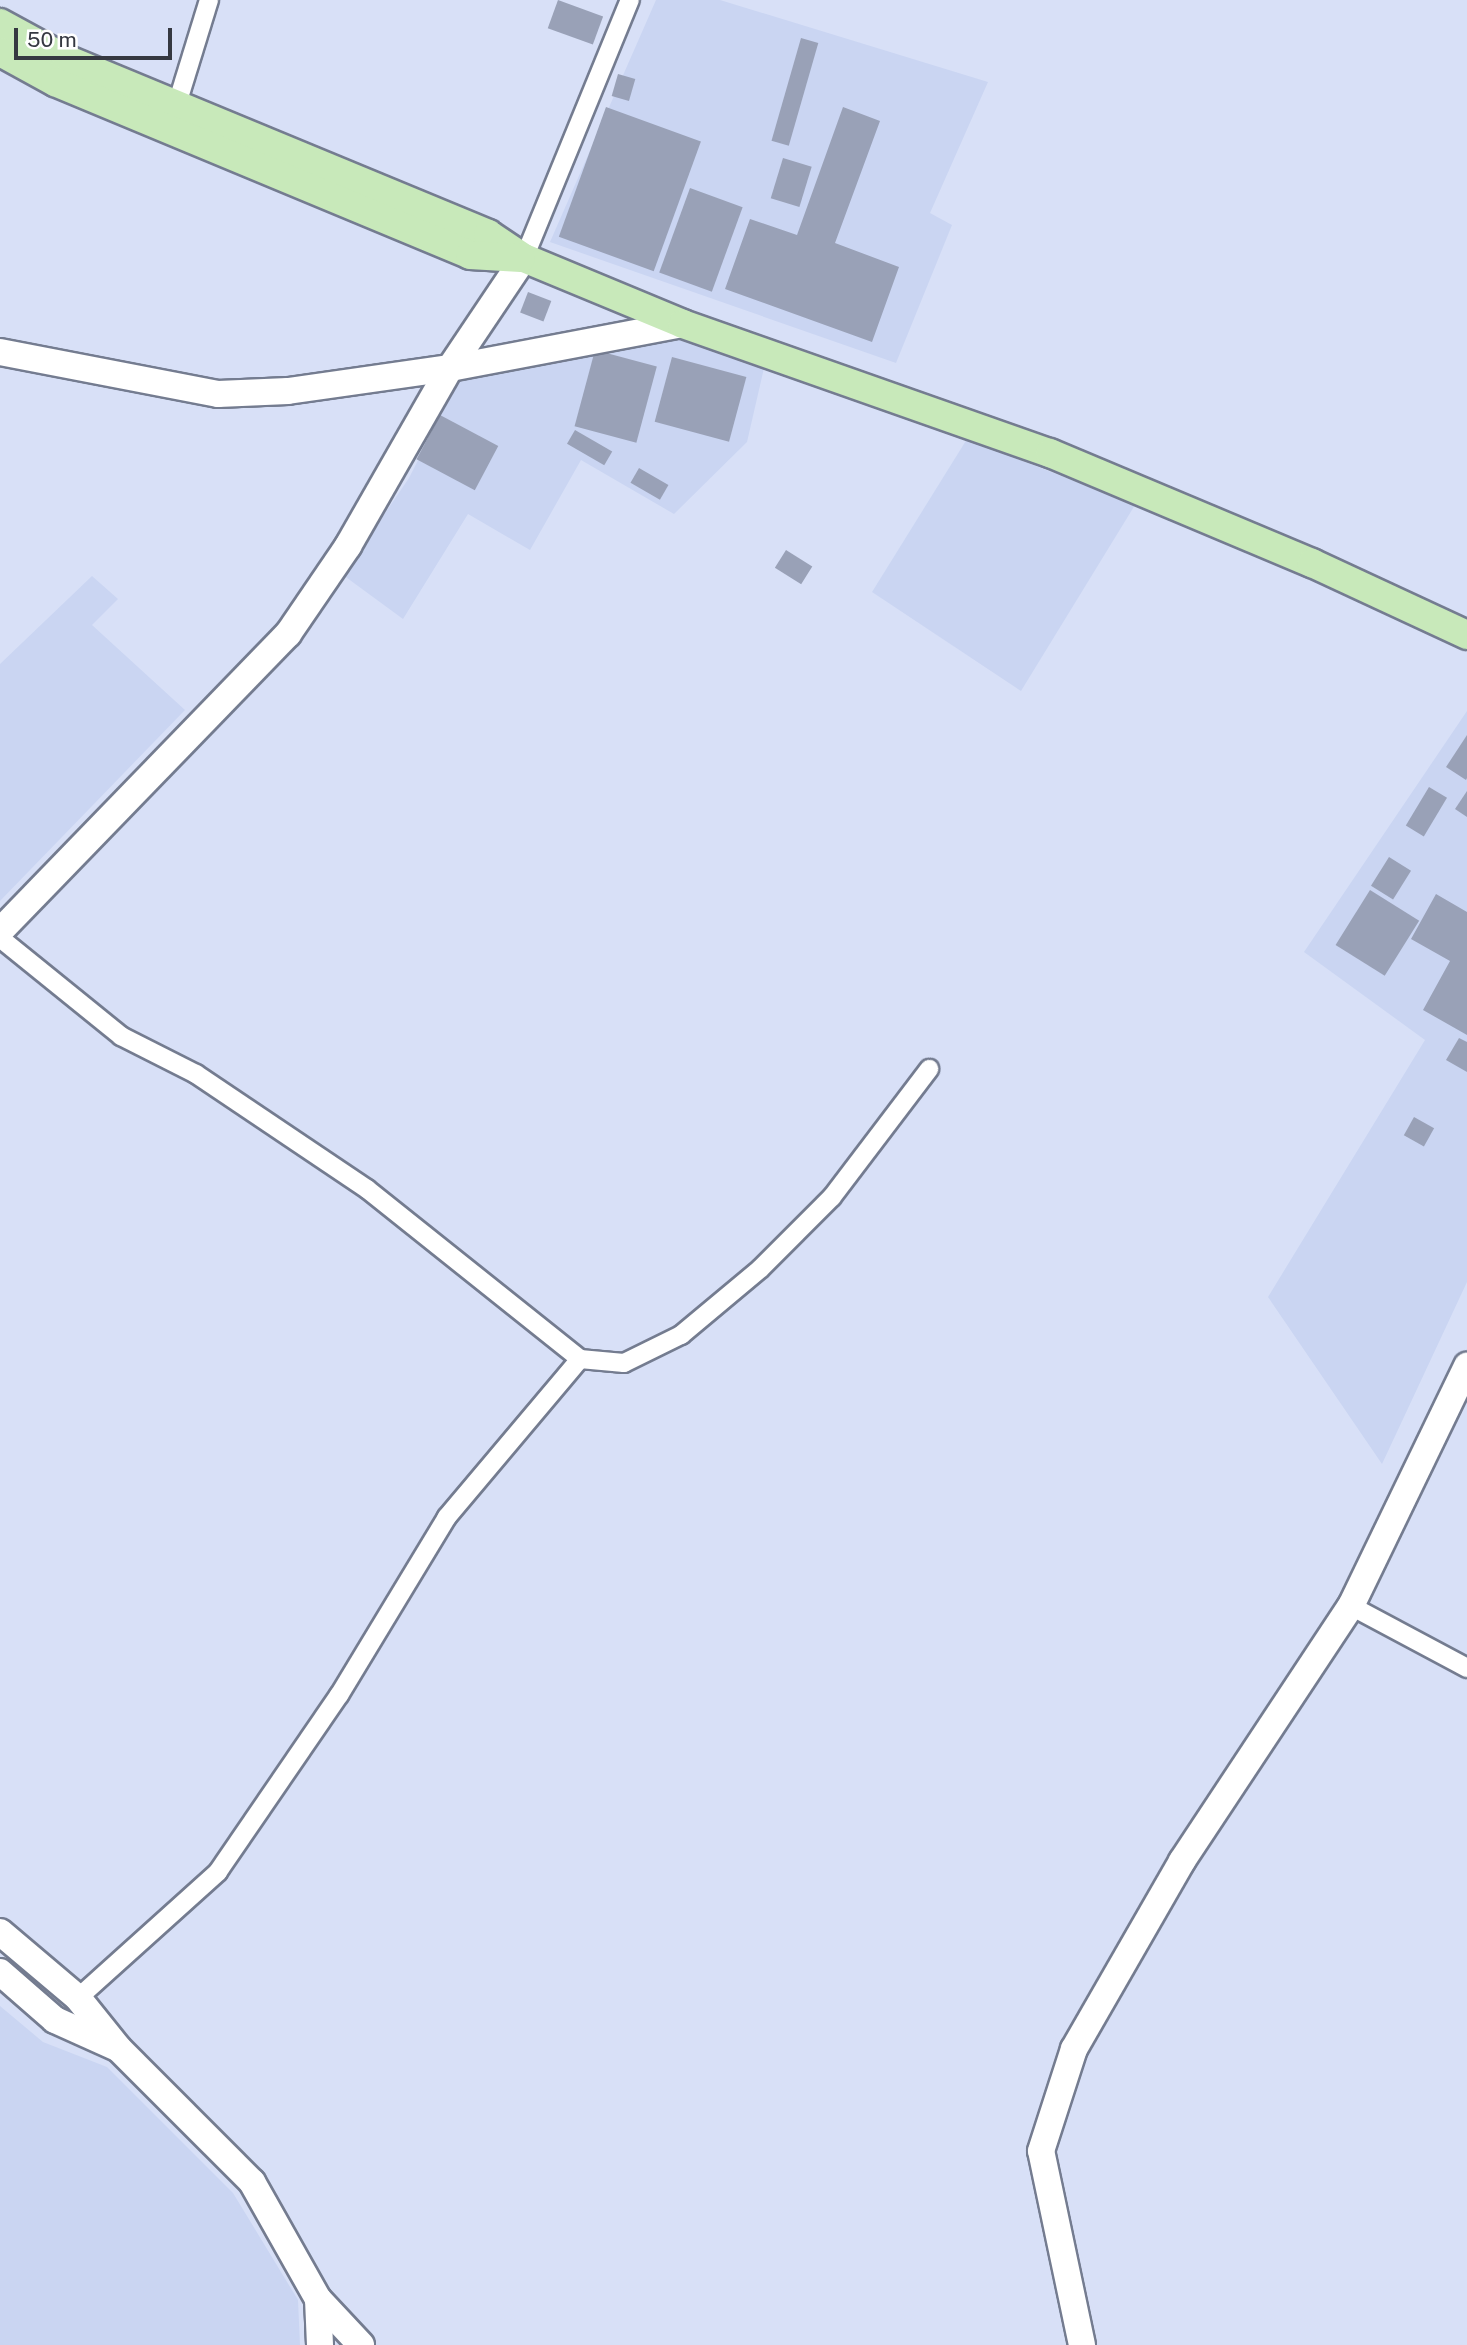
<!DOCTYPE html>
<html>
<head>
<meta charset="utf-8">
<style>
  body { margin:0 }
  #map { position:relative; width:1467px; height:2345px; overflow:hidden; background:#d8e0f7; font-family:"Public Sans",sans-serif }
  div>[style] { position:absolute }
  [style*='--x'] { left:calc(var(--x)*1px); top:calc(var(--y)*1px); width:calc(var(--w)*1px); rotate:calc(var(--a)*1deg) }
  .built>* { inset:0; background:#cad5f2 }
  .building>* { inset:0; background:#99a1b7; transform-origin:0 0 }
  .roads { filter:drop-shadow(2px 0 #747c90) drop-shadow(-2px 0 #747c90) drop-shadow(0 2px #747c90) drop-shadow(0 -2px #747c90) }
  .street>* { height:18px; margin:-9px; padding:0 9px; transform-origin:9px; border-radius:9px; background:#fff }
  .secondary>* { height:26px; margin:-13px; padding:0 13px; transform-origin:13px; border-radius:13px; background:#fff }
  .primary>* { height:28px; margin:-14px; padding:0 14px; transform-origin:14px; border-radius:14px; background:#c8e9ba }
  span { translate:-50% -50%; white-space:nowrap; text-align:center; line-height:1.15; -webkit-text-stroke:5px #fff; paint-order:stroke }
  .scale { position:absolute; left:14px; top:28px; width:158px; height:32px; box-sizing:border-box; border:4px solid #353841; border-top:0; padding-left:9px; font-size:21px; line-height:24px; white-space:nowrap; color:#353841; -webkit-text-stroke:5px #fff; paint-order:stroke }
</style>
</head>
<body>
<div id="map">
  <div class="built">
    <div style="clip-path:polygon(656px 0,720px 0,988px 82px,930px 213px,952px 225px,896px 363px,550px 242px)"></div>
    <div style="clip-path:polygon(684px 339px,764px 368px,747px 442px,674px 514px,581px 460px,530px 550px,468px 514px,403px 619px,343px 575px,409px 478px,460px 377px)"></div>
    <div style="clip-path:polygon(967px 439px,1135px 505px,1021px 691px,872px 592px)"></div>
    <div style="clip-path:polygon(92px 576px,118px 599px,92px 625px,185px 710px,0 901px,0 664px)"></div>
    <div style="clip-path:polygon(1467px 711px,1467px 1282px,1382px 1464px,1268px 1297px,1425px 1040px,1304px 952px)"></div>
    <div style="clip-path:polygon(0 2006px,43px 2042px,107px 2067px,233px 2193px,298px 2300px,300px 2345px,0 2345px)"></div>
  </div>
  <div class="building">
    <div style="left:558px;top:0;width:48px;height:30px;rotate:20deg"></div>
    <div style="left:801px;top:38px;width:18px;height:107px;rotate:16deg"></div>
    <div style="left:618px;top:74px;width:18px;height:23px;rotate:16deg"></div>
    <div style="left:606px;top:107px;width:101px;height:138px;rotate:20deg"></div>
    <div style="clip-path:polygon(843px 107px,880px 121px,835px 243px,899px 267px,872px 342px,725px 289px,750px 219px,797px 235px)"></div>
    <div style="left:783px;top:158px;width:30px;height:42px;rotate:17deg"></div>
    <div style="left:690px;top:188px;width:56px;height:90px;rotate:20deg"></div>
    <div style="left:528px;top:292px;width:25px;height:22px;rotate:21deg"></div>
    <div style="left:595px;top:350px;width:64px;height:79px;rotate:15deg"></div>
    <div style="left:672px;top:357px;width:77px;height:67px;rotate:15deg"></div>
    <div style="left:440px;top:415px;width:66px;height:50px;rotate:28deg"></div>
    <div style="left:575px;top:430px;width:43px;height:16px;rotate:30deg"></div>
    <div style="left:639px;top:468px;width:34px;height:17px;rotate:30deg"></div>
    <div style="left:786px;top:550px;width:31px;height:21px;rotate:32deg"></div>
    <div style="clip-path:polygon(1467px 735px,1467px 778px,1466px 780px,1446px 767px)"></div>
    <div style="left:1429px;top:787px;width:21px;height:45px;rotate:31deg"></div>
    <div style="clip-path:polygon(1467px 791px,1467px 817px,1455px 809px)"></div>
    <div style="left:1389px;top:857px;width:26px;height:34px;rotate:32deg"></div>
    <div style="left:1370px;top:890px;width:58px;height:65px;rotate:32deg"></div>
    <div style="clip-path:polygon(1436px 894px,1467px 912px,1467px 1035px,1423px 1010px,1450px 961px,1411px 939px)"></div>
    <div style="clip-path:polygon(1459px 1038px,1467px 1042px,1467px 1072px,1446px 1060px)"></div>
    <div style="left:1414px;top:1117px;width:23px;height:21px;rotate:29deg"></div>
  </div>
  <div class="roads">
    <div class="street">
      <div style="--x:177;--y:104;--w:109;--a:-72.9"></div>
      <div style="--x:524;--y:258;--w:279;--a:-67.7"></div>
      <div style="--x:0;--y:938;--w:156;--a:39"></div>
      <div style="--x:121;--y:1036;--w:84;--a:26.9"></div>
      <div style="--x:196;--y:1074;--w:206;--a:33.9"></div>
      <div style="--x:367;--y:1189;--w:273;--a:38.6"></div>
      <div style="--x:580;--y:1359;--w:207;--a:130.1"></div>
      <div style="--x:447;--y:1517;--w:208;--a:121.2"></div>
      <div style="--x:339;--y:1695;--w:214;--a:124.4"></div>
      <div style="--x:218;--y:1872;--w:188;--a:138"></div>
      <div style="--x:580;--y:1359;--w:44;--a:5.2"></div>
      <div style="--x:624;--y:1363;--w:64;--a:-26.2"></div>
      <div style="--x:681;--y:1335;--w:104;--a:-39.9"></div>
      <div style="--x:761;--y:1268;--w:100;--a:-45"></div>
      <div style="--x:832;--y:1197;--w:161;--a:-52.8"></div>
      <div style="--x:1351;--y:1606;--w:132;--a:28.1"></div>
    </div>
    <div class="secondary">
      <div style="--x:0;--y:352;--w:222;--a:10.9"></div>
      <div style="--x:218;--y:394;--w:70;--a:-2.5"></div>
      <div style="--x:288;--y:391;--w:164;--a:-8.1"></div>
      <div style="--x:450;--y:368;--w:237;--a:-10.7"></div>
      <div style="--x:0;--y:931;--w:414;--a:-45.9"></div>
      <div style="--x:288;--y:634;--w:107;--a:-55.7"></div>
      <div style="--x:348;--y:546;--w:205;--a:-60.2"></div>
      <div style="--x:450;--y:368;--w:133;--a:-56.1"></div>
      <div style="--x:0;--y:1932;--w:102;--a:40.2"></div>
      <div style="--x:78;--y:1998;--w:65;--a:51.2"></div>
      <div style="--x:119;--y:2049;--w:188;--a:45"></div>
      <div style="--x:252;--y:2182;--w:134;--a:60.6"></div>
      <div style="--x:318;--y:2299;--w:46;--a:87.5"></div>
      <div style="--x:0;--y:1972;--w:73;--a:41.1"></div>
      <div style="--x:55;--y:2020;--w:66;--a:24.2"></div>
      <div style="--x:318;--y:2299;--w:63;--a:46.9"></div>
      <div style="--x:1082;--y:2345;--w:198;--a:-101.9"></div>
      <div style="--x:1041;--y:2151;--w:107;--a:-72.1"></div>
      <div style="--x:1074;--y:2049;--w:217;--a:-60.1"></div>
      <div style="--x:1182;--y:1861;--w:306;--a:-56.5"></div>
      <div style="--x:1351;--y:1606;--w:267;--a:-64.2"></div>
    </div>
    <div class="primary">
      <div style="--x:0;--y:23;--w:75;--a:28.6"></div>
      <div style="--x:66;--y:59;--w:457;--a:22.5"></div>
      <div style="--x:488;--y:234;--w:43;--a:33.7"></div>
      <div style="--x:524;--y:258;--w:172;--a:22.5"></div>
      <div style="--x:683;--y:324;--w:389;--a:19.4"></div>
      <div style="--x:1050;--y:453;--w:284;--a:22.8"></div>
      <div style="--x:1312;--y:563;--w:171;--a:24.9"></div>
      <div style="--x:0;--y:52;--w:63;--a:28.6"></div>
      <div style="--x:55;--y:82;--w:450;--a:22.6"></div>
      <div style="--x:470;--y:255;--w:51;--a:3.4"></div>
    </div>
  </div>
  <div class="scale">50 m</div>
</div>
</body>
</html>
